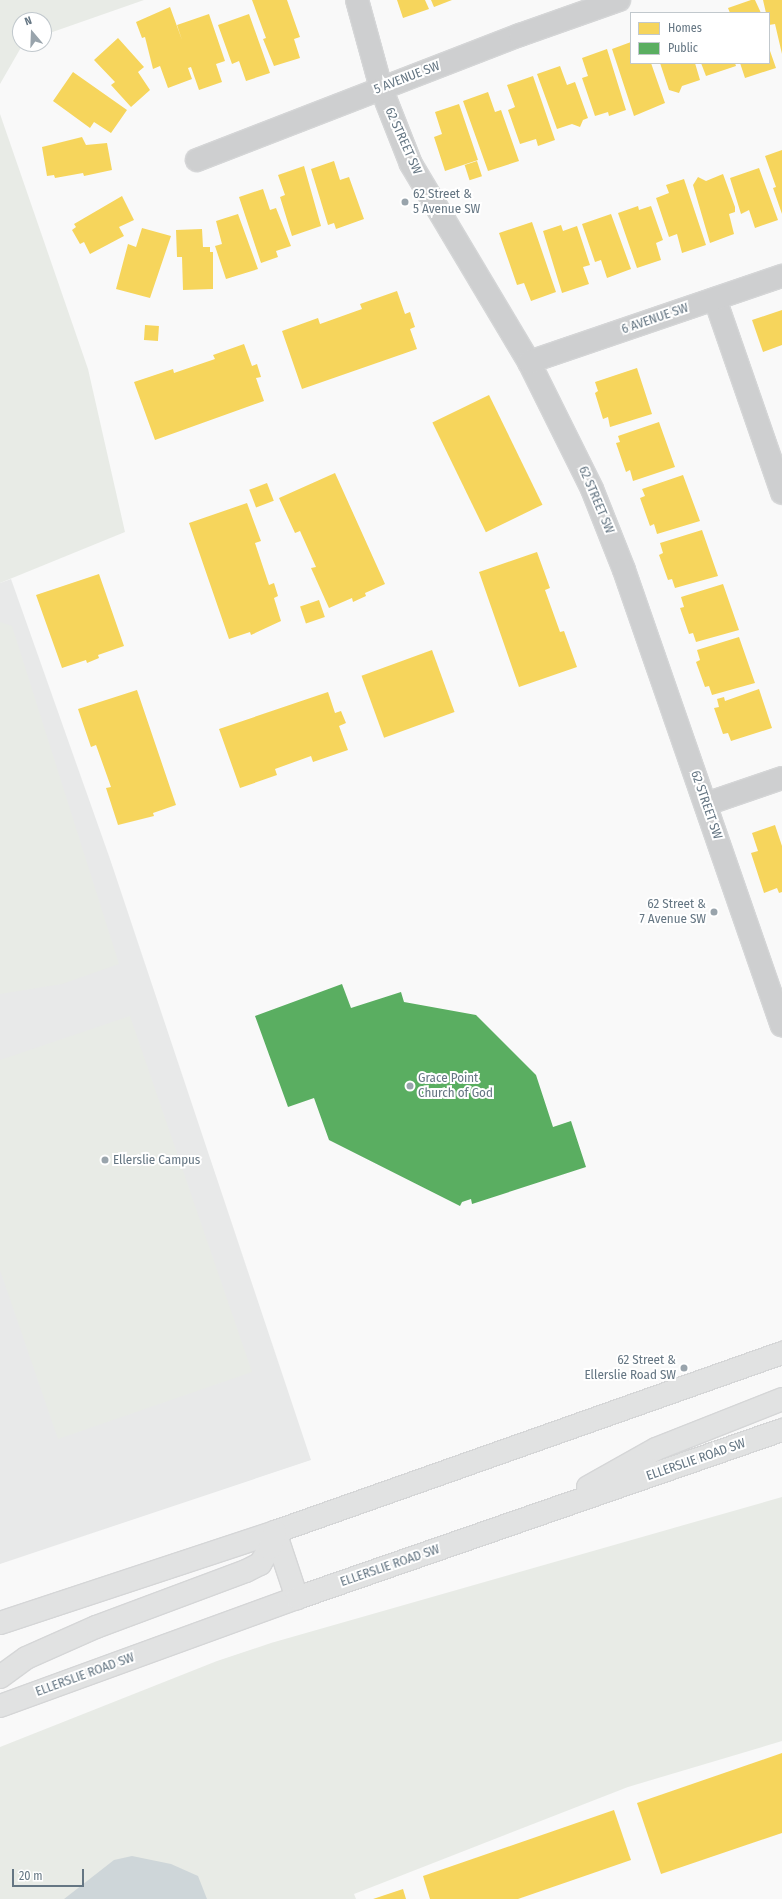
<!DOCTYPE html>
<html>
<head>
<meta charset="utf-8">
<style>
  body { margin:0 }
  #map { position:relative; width:782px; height:1899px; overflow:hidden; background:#f9f9f9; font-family:"Fira Sans Condensed",sans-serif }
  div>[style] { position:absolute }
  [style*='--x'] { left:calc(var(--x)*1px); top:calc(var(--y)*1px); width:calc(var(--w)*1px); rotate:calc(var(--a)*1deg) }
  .built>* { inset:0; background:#e8e9e9 }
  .green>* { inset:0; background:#e8ebe6 }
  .water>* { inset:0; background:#ced6d9 }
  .homes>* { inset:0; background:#f6d55c; transform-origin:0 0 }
  .public>* { inset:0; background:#5aae61 }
  .roads { filter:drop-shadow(1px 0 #d5d6d7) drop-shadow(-1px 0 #d5d6d7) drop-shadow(0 1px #d5d6d7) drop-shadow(0 -1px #d5d6d7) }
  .minor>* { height:22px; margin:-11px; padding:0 11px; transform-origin:11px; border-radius:11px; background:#cecfd0 }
  .major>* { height:22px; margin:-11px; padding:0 11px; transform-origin:11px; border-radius:11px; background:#e1e2e2 }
  .dots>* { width:11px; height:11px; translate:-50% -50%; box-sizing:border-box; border:2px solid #fff; border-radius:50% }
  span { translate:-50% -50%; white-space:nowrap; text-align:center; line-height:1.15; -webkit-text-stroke:4px #fff; paint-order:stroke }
  .street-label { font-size:13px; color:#657683 }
  .poi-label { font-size:13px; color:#657683 }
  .left { translate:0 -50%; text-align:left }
  .right { translate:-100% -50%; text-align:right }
  .legend { position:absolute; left:630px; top:12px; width:140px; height:52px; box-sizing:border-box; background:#fff; border:1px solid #c1c8cd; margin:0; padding:5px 7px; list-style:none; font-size:12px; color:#657683 }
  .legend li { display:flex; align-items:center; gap:8px; height:20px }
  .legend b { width:20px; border:1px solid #c1c8cd }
  .north { position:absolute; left:12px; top:12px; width:40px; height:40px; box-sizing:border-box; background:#fff; border:1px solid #c1c8cd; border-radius:50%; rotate:341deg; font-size:11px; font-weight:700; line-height:16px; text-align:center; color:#657683 }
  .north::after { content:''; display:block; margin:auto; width:14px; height:18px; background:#99a4ac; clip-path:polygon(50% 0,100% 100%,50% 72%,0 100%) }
  .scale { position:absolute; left:12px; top:1869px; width:72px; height:18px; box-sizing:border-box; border:2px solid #657683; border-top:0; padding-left:5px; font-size:12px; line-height:14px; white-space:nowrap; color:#657683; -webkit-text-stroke:3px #fff; paint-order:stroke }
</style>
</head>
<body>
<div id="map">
  <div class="built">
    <div style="clip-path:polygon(11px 579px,110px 859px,311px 1460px,0 1564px,0 583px)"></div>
  </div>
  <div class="green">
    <div style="clip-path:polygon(0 0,144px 0,44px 35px,44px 20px,20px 20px,20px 44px,23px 44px,0 84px)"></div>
    <div style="clip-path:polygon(0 114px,88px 369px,125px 532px,0 583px)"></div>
    <div style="clip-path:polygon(0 622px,12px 626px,119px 964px,62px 984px,0 994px)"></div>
    <div style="clip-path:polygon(130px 1016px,252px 1372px,58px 1439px,0 1270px,0 1060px)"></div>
    <div style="clip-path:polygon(782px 1497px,782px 1741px,628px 1787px,354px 1894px,356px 1899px,0 1899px,0 1747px,217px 1661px,271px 1643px)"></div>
  </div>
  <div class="water">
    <div style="clip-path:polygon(132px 1856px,171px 1864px,198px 1876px,207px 1899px,64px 1899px,114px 1860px)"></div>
  </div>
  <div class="homes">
    <div style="clip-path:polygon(252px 0,287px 0,300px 37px,294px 39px,300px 58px,274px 66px,263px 39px,266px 38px)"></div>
    <div style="clip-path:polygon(397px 0,425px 0,429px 9px,403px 18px)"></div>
    <div style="clip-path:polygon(431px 0,452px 0,434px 7px)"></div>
    <div style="clip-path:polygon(751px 0,755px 0,761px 13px,730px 13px,728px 8px)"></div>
    <div style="clip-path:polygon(763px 0,782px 0,782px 54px,775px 24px,769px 25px,769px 13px,766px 13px)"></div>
    <div style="clip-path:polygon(170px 7px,182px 40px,177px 25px,209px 14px,225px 61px,216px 64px,222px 82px,199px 90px,191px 67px,188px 68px,192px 79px,168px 88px,160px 66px,153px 69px,145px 37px,142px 38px,136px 22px)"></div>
    <div style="clip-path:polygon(249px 14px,270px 73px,246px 81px,239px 61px,232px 64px,218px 25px)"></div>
    <div style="clip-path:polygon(118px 38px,144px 67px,138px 72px,150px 90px,131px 107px,111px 85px,115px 82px,94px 60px)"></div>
    <div style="clip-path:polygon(631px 42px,631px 63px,651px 63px,665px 103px,634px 116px,612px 49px)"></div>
    <div style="clip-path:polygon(769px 48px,776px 68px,745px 78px,740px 63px,769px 63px)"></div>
    <div style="clip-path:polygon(607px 49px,626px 110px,609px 116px,608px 112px,595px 116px,582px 78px,588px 76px,582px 58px)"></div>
    <div style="clip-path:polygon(660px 63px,695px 63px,700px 80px,682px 86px,679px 93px,669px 90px)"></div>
    <div style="clip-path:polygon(701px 63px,735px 63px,736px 66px,706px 76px)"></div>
    <div style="clip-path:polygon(560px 66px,567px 85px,575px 82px,588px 118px,583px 120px,580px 127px,572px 124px,557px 129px,537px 74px)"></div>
    <div style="clip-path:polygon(73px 72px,127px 110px,111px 133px,94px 122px,90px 128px,53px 101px)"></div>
    <div style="clip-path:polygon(533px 76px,555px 140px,538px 146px,536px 139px,520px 144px,508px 110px,515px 107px,507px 85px)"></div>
    <div style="clip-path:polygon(488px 92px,495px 112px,501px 110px,519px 161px,488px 171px,463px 101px)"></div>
    <div style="clip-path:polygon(459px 104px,478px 160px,445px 171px,434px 137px,442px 134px,435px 112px)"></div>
    <div style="clip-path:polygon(82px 137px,86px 145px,107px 143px,112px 170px,84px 176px,83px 173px,55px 178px,54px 175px,47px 176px,42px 147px)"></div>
    <div style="clip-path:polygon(782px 150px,782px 214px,773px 188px,776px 187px,765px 156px)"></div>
    <div style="clip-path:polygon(334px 161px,340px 180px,349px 177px,364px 219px,336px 229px,334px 223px,328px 225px,311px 169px)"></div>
    <div style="left:477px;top:161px;width:16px;height:13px;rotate:72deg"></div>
    <div style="clip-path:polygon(304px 166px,321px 226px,292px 236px,280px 197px,285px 195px,278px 175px)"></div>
    <div style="clip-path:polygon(759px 168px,778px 220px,755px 228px,749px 210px,741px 214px,730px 178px)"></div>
    <div style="clip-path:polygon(723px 174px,735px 207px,735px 212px,729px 214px,734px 234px,710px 243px,693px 185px,698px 177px,706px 181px)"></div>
    <div style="clip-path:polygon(684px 179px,706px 245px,682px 253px,677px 234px,669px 237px,656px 198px,669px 193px,666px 185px)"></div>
    <div style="clip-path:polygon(263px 189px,270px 210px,276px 208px,291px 246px,276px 251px,278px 257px,261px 263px,239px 197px)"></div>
    <div style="clip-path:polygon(122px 196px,134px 220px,119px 227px,124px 236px,90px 254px,84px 242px,80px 244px,72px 230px,76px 227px,74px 224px)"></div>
    <div style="clip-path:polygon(638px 206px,639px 210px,651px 206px,663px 240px,656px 243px,661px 260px,637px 268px,618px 213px)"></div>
    <div style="clip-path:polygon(238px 214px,258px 269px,226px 279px,215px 246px,222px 244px,216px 221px)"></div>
    <div style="clip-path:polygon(611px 214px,631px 269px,607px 278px,601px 260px,595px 262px,582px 224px)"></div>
    <div style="clip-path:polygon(532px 222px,556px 292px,531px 301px,524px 283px,517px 285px,499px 233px)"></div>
    <div style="clip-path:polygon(561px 225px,563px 231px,577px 226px,590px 265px,583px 267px,589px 284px,562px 293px,543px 231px)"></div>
    <div style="clip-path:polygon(142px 228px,171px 236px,150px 298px,116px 289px,128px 244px,136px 247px)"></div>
    <div style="clip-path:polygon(202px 229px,203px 247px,210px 247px,210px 252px,213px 252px,213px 289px,183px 290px,182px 257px,177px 257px,176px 230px)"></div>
    <div style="clip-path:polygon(397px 291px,405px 314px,410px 312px,415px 327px,410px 329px,417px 349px,302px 389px,282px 331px,318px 318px,320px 324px,362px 309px,360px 304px)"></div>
    <div style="clip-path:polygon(782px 310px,782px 345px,763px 352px,752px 320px)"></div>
    <div style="left:145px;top:325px;width:14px;height:15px;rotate:4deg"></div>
    <div style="clip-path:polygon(244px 344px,252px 366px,257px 364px,261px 377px,256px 378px,264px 401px,155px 440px,134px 382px,173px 369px,174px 373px,215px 359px,213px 355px)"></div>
    <div style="clip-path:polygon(637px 368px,652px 414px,610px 427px,608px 417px,603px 419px,595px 393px,598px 391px,595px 382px)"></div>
    <div style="left:489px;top:395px;width:122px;height:63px;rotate:64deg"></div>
    <div style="clip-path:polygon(659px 422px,675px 467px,633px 481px,630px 470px,626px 472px,616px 443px,620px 442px,618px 436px)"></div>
    <div style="clip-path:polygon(335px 473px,385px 584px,365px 593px,366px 596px,353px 602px,352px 598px,329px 608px,311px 568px,316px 567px,300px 531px,295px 533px,279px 498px)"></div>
    <div style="clip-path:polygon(683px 475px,700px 521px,657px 534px,654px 524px,650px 526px,640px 498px,645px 496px,642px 489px)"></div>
    <div style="left:267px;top:483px;width:19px;height:19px;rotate:69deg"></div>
    <div style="clip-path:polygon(247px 503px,261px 541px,255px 543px,269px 585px,274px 583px,278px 596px,274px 598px,281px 621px,251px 635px,250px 632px,229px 639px,189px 523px)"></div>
    <div style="clip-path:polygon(702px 530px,718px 576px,675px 588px,672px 579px,668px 580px,659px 555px,663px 553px,660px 543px)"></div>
    <div style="clip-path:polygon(537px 552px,550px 588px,545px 590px,560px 632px,564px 631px,577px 667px,519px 687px,479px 572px)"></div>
    <div style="clip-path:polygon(99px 574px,124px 646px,98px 655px,99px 658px,87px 663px,86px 660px,62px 668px,36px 595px)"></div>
    <div style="clip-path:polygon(723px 584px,739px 630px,696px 642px,693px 633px,689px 634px,680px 608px,684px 607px,681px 597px)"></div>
    <div style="left:319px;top:600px;width:18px;height:20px;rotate:71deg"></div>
    <div style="clip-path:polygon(739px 637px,755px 683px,712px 695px,709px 686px,705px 687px,696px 662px,700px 660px,697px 650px)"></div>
    <div style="left:432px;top:650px;width:66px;height:75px;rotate:70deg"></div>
    <div style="clip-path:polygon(759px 689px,772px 728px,731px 741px,728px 733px,723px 734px,714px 708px,719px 707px,717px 699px,724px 697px,725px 701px)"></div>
    <div style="clip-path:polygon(137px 690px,176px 805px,153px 813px,154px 816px,118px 825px,106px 788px,111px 787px,96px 745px,91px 747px,78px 709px)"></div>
    <div style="clip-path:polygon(328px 692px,335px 713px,341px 711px,346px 723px,339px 726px,348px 750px,313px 762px,311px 756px,275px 769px,277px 775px,240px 788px,219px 729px)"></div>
    <div style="clip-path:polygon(775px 825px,782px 846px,782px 892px,779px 893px,777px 888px,764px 893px,751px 853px,758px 851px,752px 833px)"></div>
    <div style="clip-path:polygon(782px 1753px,782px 1833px,661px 1874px,637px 1803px)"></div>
    <div style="clip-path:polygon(614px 1810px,631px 1860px,518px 1899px,430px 1899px,423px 1876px)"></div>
    <div style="clip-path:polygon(403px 1889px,406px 1899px,373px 1899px)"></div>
  </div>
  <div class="public">
    <div style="clip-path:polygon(342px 984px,351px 1008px,401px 992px,404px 1002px,476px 1015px,536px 1075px,553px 1127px,571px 1121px,586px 1167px,472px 1204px,471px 1199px,462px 1202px,460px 1206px,329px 1140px,314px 1098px,288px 1107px,255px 1016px)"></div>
  </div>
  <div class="roads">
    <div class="minor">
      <div style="--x:357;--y:0;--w:91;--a:74.7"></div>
      <div style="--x:381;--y:88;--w:82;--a:68.5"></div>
      <div style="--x:411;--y:164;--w:230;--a:59.2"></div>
      <div style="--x:529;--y:362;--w:142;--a:63.6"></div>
      <div style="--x:592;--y:489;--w:87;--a:68.4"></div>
      <div style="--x:624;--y:570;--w:482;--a:70.9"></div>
      <div style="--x:197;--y:160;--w:346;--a:-21.2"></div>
      <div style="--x:520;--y:35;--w:105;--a:-19.5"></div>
      <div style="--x:715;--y:299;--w:205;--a:70.9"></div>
      <div style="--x:529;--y:362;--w:267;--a:-18.8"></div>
      <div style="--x:706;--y:804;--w:80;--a:-18.9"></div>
    </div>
    <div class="major">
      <div style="--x:588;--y:1487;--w:78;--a:-29.2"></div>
      <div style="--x:656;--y:1449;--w:136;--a:-21.6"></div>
      <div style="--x:275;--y:1532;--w:70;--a:71.6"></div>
      <div style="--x:0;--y:1623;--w:290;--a:-18.3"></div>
      <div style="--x:275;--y:1532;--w:538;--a:-19.45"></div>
      <div style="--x:0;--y:1677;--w:32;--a:-36"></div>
      <div style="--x:26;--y:1658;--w:77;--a:-23.9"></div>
      <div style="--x:96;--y:1627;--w:160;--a:-20.5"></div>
      <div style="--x:246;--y:1571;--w:16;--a:-27"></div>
      <div style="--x:260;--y:1564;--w:19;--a:-58"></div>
      <div style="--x:270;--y:1548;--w:17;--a:-73"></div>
      <div style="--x:0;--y:1706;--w:316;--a:-20"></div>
      <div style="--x:297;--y:1598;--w:513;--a:-19.11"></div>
    </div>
  </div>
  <div class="dots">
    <div style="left:405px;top:202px;background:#99a4ac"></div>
    <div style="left:714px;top:912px;background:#99a4ac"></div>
    <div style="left:410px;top:1086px;background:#99a4ac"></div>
    <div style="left:105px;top:1160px;background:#99a4ac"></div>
    <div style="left:684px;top:1368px;background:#99a4ac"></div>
  </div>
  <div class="street-label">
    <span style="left:407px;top:78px;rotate:-21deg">5 AVENUE SW</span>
    <span style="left:403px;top:141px;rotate:66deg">62 STREET SW</span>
    <span style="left:655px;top:319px;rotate:-19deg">6 AVENUE SW</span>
    <span style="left:596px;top:500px;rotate:67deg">62 STREET SW</span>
    <span style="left:706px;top:805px;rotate:71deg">62 STREET SW</span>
    <span style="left:696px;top:1460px;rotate:-19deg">ELLERSLIE ROAD SW</span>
    <span style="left:390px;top:1566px;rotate:-19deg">ELLERSLIE ROAD SW</span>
    <span style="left:85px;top:1675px;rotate:-20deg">ELLERSLIE ROAD SW</span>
  </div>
  <div class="poi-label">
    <span class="left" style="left:413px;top:202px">62 Street &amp;<br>5 Avenue SW</span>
    <span class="right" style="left:706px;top:912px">62 Street &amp;<br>7 Avenue SW</span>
    <span class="left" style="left:418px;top:1086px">Grace Point<br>Church of God</span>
    <span class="left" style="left:113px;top:1160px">Ellerslie Campus</span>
    <span class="right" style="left:676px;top:1368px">62 Street &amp;<br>Ellerslie Road SW</span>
  </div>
  <ul class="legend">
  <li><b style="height:11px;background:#f6d55c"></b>Homes</li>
  <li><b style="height:11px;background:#5aae61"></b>Public</li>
  </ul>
  <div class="north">N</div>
  <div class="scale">20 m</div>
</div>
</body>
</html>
